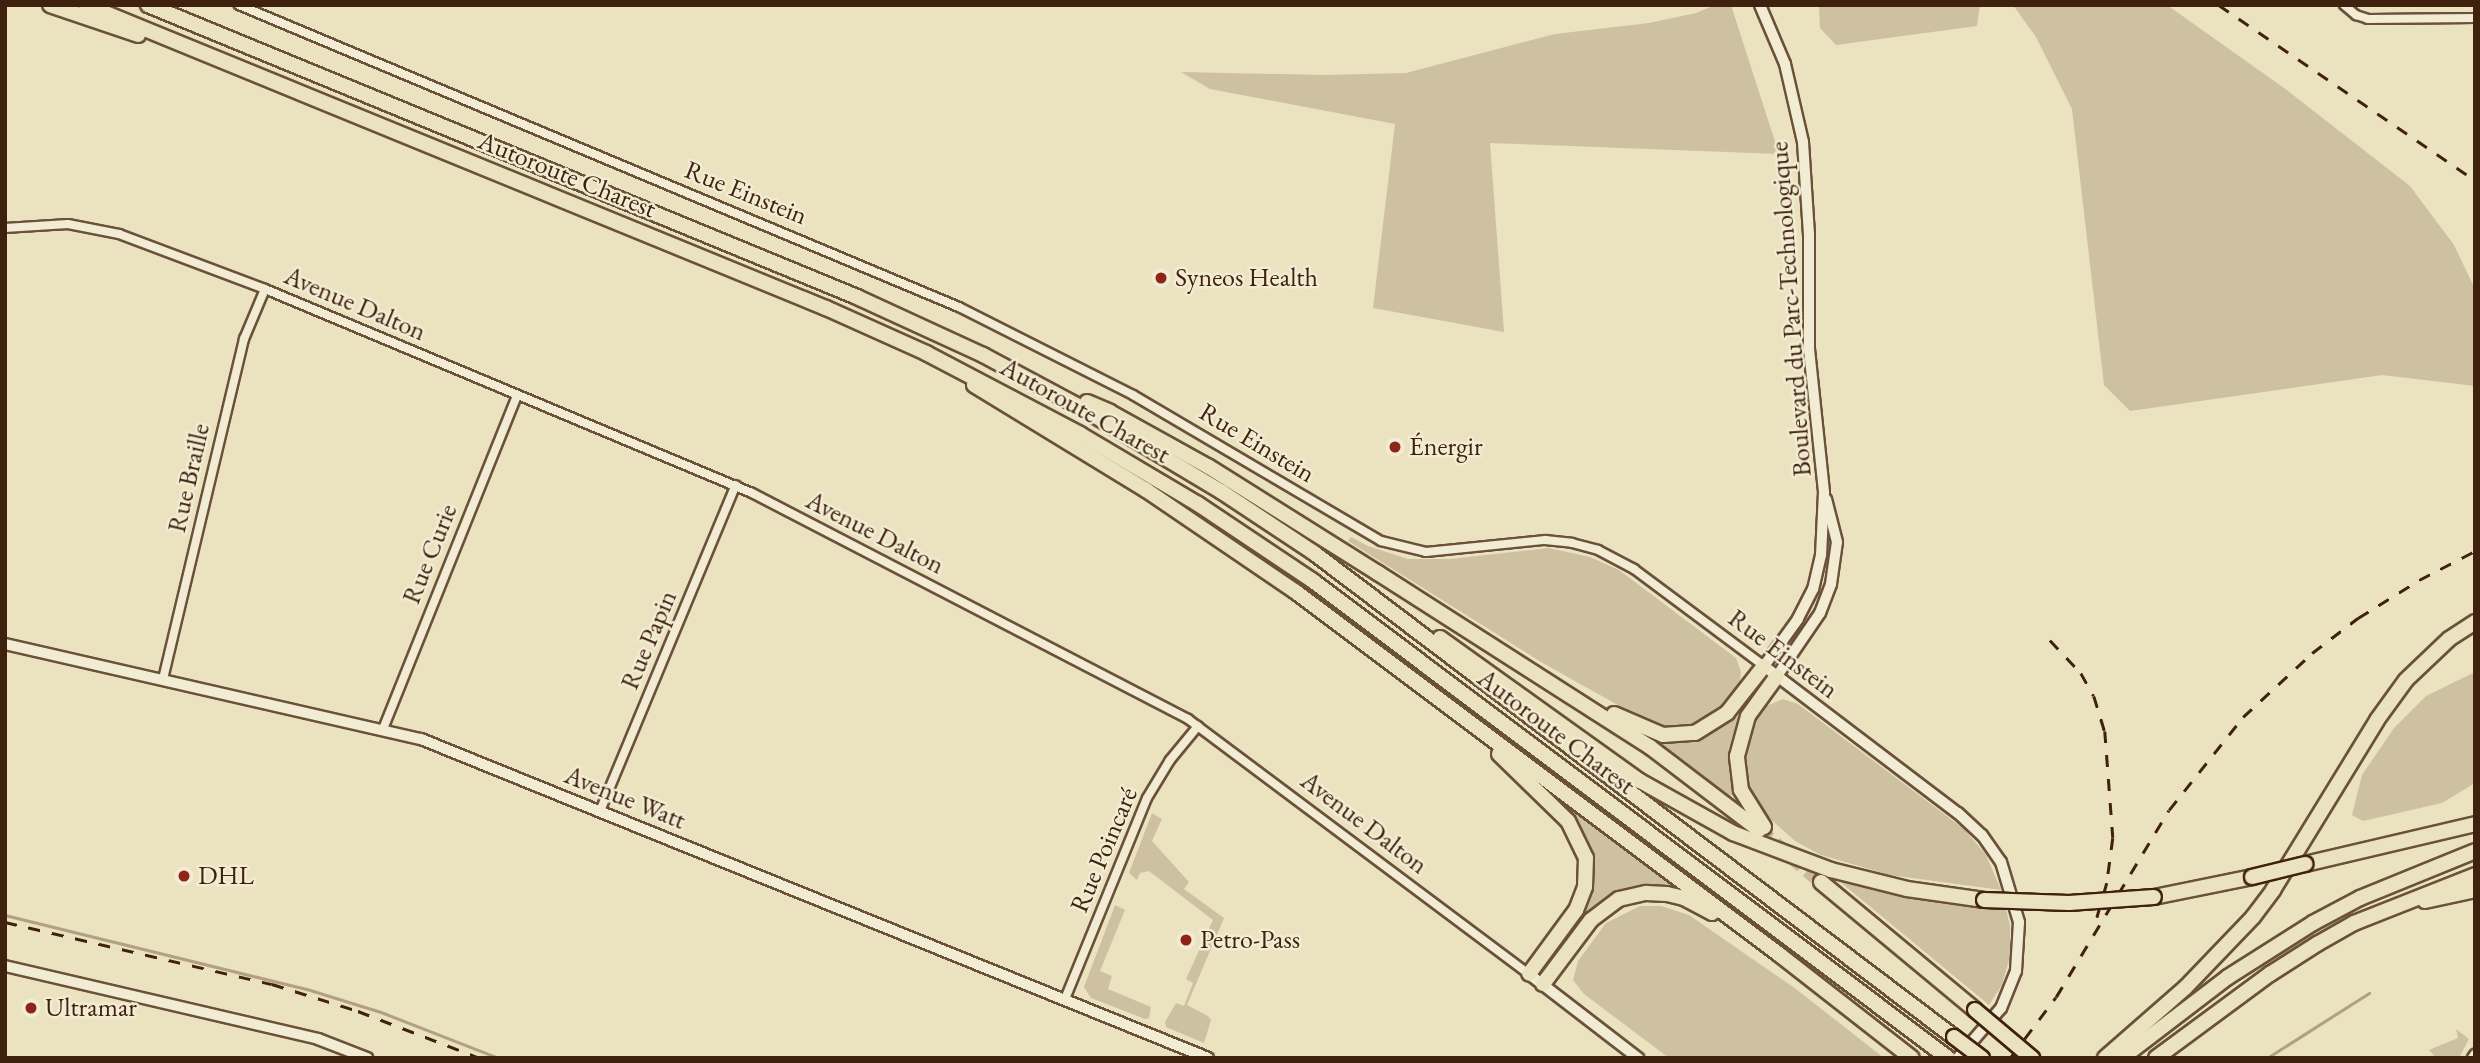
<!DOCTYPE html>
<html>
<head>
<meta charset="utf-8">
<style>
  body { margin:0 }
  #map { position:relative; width:2480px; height:1063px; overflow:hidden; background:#ebe2bf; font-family:"EB Garamond",serif }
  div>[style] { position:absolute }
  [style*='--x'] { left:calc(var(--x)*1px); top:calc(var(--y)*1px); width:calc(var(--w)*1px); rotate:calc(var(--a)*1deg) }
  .green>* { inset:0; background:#cec1a1 }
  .stream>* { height:2.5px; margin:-1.25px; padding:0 1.25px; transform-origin:1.25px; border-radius:1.25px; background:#b1a082 }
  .motorway-tunnel>* { height:14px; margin-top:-7px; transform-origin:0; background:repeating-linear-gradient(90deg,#c9bb9b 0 14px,transparent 0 21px) }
  .roads { filter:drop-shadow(2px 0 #6a513a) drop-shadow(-2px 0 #6a513a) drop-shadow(0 2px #6a513a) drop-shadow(0 -2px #6a513a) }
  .minor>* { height:8px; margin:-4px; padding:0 4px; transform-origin:4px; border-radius:4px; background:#f2ecd5 }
  .tertiary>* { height:10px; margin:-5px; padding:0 5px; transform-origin:5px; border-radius:5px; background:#f2ecd5 }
  .secondary>* { height:10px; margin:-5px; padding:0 5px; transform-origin:5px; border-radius:5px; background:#f2ecd5 }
  .motorway>* { height:14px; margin:-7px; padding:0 7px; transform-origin:7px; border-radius:7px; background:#ebe2bf }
  .rail>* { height:2.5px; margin-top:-1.25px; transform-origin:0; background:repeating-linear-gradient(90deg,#3f210d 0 12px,transparent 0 24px) }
  .bridges { filter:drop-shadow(2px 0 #3f210d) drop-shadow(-2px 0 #3f210d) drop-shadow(0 2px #3f210d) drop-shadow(0 -2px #3f210d) }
  .motorway-bridge>* { height:14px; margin:-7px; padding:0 7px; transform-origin:7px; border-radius:7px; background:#ebe2bf }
  .dots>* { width:19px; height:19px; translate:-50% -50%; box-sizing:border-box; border:4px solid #f2ecd5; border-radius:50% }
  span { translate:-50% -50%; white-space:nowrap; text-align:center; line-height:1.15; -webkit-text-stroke:5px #f2ecd5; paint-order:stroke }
  .street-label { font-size:26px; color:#3f210d }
  .poi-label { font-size:26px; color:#3f210d }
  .left { translate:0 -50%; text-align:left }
  .frame { position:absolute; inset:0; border:7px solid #3f210d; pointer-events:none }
</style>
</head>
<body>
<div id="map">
  <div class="green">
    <div style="clip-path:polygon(1715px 5px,1731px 5px,1779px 154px,1490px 143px,1504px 332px,1373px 308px,1395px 124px,1210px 89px,1181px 72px,1324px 75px,1406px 73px,1555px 34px,1649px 23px,1696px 13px)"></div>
    <div style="clip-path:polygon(1819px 5px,1980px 5px,1977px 26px,1836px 45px,1820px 28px)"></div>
    <div style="clip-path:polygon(2013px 5px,2167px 5px,2284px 88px,2410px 186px,2454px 245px,2474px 287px,2475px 386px,2382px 375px,2130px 411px,2104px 385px,2072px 109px,2036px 37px)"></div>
    <div style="clip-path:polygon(1351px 537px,1368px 546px,1408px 559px,1450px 559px,1549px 548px,1590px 557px,1619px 570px,1736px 658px,1741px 672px,1740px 683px,1719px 710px,1696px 724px,1667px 727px,1650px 723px,1541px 662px,1348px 541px)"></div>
    <div style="clip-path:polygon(2475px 672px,2475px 783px,2442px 803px,2363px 821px,2352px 815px,2362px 775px,2394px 728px,2426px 696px)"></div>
    <div style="clip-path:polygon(1783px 699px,1798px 704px,1964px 829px,1986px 855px,2001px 890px,1890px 875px,1821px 855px,1795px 841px,1767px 816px,1749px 786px,1744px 755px,1751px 728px,1767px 706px)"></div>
    <div style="clip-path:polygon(1733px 714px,1738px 718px,1728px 751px,1729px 773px,1734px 793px,1730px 796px,1661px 745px,1663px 740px,1705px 735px)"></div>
    <div style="clip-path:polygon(1571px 808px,1675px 886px,1673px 889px,1642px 886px,1626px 890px,1599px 904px,1580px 925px,1577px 923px,1590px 896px,1593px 864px,1581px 829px,1568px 812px)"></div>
    <div style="clip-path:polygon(1152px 813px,1162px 819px,1152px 841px,1189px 882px,1184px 889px,1224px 918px,1187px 1005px,1208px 1016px,1211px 1020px,1204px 1043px,1166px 1027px,1165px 1022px,1176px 1003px,1184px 1006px,1193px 983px,1186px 979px,1213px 920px,1149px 871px,1140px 873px,1137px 880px,1129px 873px)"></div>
    <div style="clip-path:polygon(1838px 880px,1956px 904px,2006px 909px,2010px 926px,2010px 956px,2002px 985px,1989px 1005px)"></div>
    <div style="clip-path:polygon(1115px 905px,1125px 910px,1100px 971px,1112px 976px,1108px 989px,1151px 1007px,1149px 1018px,1145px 1019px,1091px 998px,1084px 987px)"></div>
    <div style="clip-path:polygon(1640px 906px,1661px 906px,1689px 915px,1796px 989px,1884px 1058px,1669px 1058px,1584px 994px,1573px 980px,1578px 961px,1606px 923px)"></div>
    <div style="clip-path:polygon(2456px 1029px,2469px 1039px,2459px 1058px,2436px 1058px,2429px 1050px,2458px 1038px)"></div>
  </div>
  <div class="stream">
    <div style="--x:5;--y:915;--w:311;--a:13.8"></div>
    <div style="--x:307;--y:989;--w:77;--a:17.3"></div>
    <div style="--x:381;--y:1012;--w:127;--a:21.3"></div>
    <div style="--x:2267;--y:1058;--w:121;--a:-32.5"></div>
  </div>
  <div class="motorway-tunnel">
    <div style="--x:1759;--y:830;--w:81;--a:40"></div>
  </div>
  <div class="roads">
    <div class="minor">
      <div style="--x:239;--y:5;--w:781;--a:22.76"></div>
      <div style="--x:959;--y:307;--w:195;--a:26.8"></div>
      <div style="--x:1133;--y:395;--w:288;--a:30.5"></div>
      <div style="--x:1381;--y:541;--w:46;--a:13.7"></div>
      <div style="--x:1426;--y:552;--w:120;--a:-5.8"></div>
      <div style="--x:1545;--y:540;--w:27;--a:6"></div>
      <div style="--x:1572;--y:543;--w:27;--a:15"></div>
      <div style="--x:1598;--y:550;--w:41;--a:27.8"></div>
      <div style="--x:1634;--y:569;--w:162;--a:36.7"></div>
      <div style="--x:2344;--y:5;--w:16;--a:40"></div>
      <div style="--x:2356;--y:15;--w:13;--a:18"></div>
      <div style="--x:2368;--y:19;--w:107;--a:-0.5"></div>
      <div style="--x:5;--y:228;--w:63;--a:-3.6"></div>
      <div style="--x:68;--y:224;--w:52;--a:11.1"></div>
      <div style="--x:119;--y:234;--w:156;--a:20.6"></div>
      <div style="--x:265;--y:289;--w:528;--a:22.73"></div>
      <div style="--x:752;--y:493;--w:491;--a:27.4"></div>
      <div style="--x:1188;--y:719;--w:426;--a:36.8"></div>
      <div style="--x:163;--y:679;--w:350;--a:-76.6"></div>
      <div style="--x:244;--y:339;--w:54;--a:-67.2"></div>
      <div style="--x:383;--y:729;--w:360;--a:-68.1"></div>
      <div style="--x:600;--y:811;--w:353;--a:-67.4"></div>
      <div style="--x:1065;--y:999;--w:217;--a:-67.8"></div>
      <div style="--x:1147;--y:798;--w:44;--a:-58.8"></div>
      <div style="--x:1170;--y:760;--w:44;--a:-50.5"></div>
    </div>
    <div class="tertiary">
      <div style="--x:1760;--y:5;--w:64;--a:67"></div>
      <div style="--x:1785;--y:64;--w:80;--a:77"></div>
      <div style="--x:1803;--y:142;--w:93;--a:86.3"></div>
      <div style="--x:1809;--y:235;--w:114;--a:90"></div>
      <div style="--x:1809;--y:349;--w:144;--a:84"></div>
      <div style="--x:1824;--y:492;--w:63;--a:92.7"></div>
      <div style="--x:1821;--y:555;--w:35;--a:103"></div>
      <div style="--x:1813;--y:589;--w:34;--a:117"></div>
      <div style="--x:1798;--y:619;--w:58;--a:125.9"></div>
      <div style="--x:1764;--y:666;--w:243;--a:37.2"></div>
      <div style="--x:1958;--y:813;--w:33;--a:43"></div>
      <div style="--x:1982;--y:835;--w:33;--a:55"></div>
      <div style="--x:2001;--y:862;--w:63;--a:73.3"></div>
      <div style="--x:2019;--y:922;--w:49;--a:93.5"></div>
      <div style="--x:2016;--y:971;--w:40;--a:112"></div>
      <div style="--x:2001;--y:1008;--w:66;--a:130.7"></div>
      <div style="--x:5;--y:644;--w:427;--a:12.9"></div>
      <div style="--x:421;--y:739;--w:849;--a:22.06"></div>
      <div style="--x:1777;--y:676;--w:76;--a:-55.7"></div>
      <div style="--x:1820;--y:613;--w:31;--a:-69"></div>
      <div style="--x:1831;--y:584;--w:42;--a:-81.9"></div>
      <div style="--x:1837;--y:542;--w:44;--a:-104.3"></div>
      <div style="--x:5;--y:966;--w:321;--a:13.1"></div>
      <div style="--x:318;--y:1039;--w:53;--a:21.2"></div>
      <div style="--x:1529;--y:974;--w:138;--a:37.6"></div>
    </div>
    <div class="secondary">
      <div style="--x:2473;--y:1058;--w:4;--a:-56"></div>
    </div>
    <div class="motorway">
      <div style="--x:50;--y:5;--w:93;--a:18.8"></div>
      <div style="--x:86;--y:5;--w:800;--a:22.27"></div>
      <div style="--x:826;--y:308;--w:110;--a:24.2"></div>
      <div style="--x:926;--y:353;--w:174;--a:27.7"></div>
      <div style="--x:1080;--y:434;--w:137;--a:30.7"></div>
      <div style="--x:1198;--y:504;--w:138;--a:33.8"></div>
      <div style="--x:1313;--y:581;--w:794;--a:36.91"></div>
      <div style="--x:148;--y:5;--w:767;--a:22.38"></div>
      <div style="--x:857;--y:297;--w:139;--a:24.7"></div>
      <div style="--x:983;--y:355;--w:110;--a:28.2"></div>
      <div style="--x:1080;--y:407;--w:165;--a:30.9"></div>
      <div style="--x:1222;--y:492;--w:110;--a:33.5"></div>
      <div style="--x:1314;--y:553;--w:802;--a:37.1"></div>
      <div style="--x:974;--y:385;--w:202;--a:31.4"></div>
      <div style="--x:1146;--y:490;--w:181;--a:34.2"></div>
      <div style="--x:1296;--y:592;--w:605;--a:36.87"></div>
      <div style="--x:1780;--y:955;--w:167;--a:38"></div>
      <div style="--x:1087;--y:402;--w:25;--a:23"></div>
      <div style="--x:1110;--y:412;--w:113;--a:29.1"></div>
      <div style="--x:1209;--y:467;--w:199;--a:32.1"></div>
      <div style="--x:1378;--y:573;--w:323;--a:32.6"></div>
      <div style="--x:1650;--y:747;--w:137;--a:37.3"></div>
      <div style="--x:1440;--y:638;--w:246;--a:35.6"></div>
      <div style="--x:1640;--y:781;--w:107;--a:29.2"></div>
      <div style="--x:1733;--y:833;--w:105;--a:20.7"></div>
      <div style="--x:1831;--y:870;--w:78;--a:14"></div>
      <div style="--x:1907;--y:889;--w:78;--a:8.1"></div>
      <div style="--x:1614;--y:714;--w:53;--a:23.2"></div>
      <div style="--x:1663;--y:735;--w:32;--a:-4"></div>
      <div style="--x:1695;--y:733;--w:38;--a:-32"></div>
      <div style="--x:1727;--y:713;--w:60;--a:-51.8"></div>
      <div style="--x:1499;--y:754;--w:96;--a:44.2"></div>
      <div style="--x:1568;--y:821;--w:41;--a:64.1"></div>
      <div style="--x:1586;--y:858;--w:29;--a:92"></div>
      <div style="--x:1585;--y:887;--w:25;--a:111"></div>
      <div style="--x:1576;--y:910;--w:79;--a:126.3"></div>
      <div style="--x:1764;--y:827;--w:44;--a:-121.9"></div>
      <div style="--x:1741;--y:790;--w:34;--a:-97"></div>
      <div style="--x:1737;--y:756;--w:41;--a:-74.6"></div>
      <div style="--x:1748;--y:716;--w:49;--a:-54.1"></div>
      <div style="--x:2305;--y:864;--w:175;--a:-13.2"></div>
      <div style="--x:1821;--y:882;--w:200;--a:39.7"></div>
      <div style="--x:2154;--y:897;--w:100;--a:-11.5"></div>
      <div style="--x:2425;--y:901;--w:51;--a:-12.4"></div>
      <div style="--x:1543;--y:984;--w:80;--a:-53.1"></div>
      <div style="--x:1591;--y:920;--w:35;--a:-37"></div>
      <div style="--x:1619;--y:899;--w:28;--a:-13"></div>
      <div style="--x:1646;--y:893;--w:21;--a:3"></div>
      <div style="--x:1667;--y:894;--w:17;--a:13"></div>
      <div style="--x:1684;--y:898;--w:32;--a:28"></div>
      <div style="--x:2105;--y:1058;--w:106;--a:-41.2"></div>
      <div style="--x:2185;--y:988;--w:98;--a:-46.2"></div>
      <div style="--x:2253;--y:917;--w:34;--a:-53"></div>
      <div style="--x:2273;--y:890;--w:199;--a:-58.5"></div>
      <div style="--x:2377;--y:720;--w:49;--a:-54.1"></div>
      <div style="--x:2406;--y:680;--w:59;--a:-43.6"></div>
      <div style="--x:2449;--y:639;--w:31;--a:-33"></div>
      <div style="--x:2122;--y:1058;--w:133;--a:-37.4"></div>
      <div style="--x:2228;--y:977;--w:101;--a:-32.4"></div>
      <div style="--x:2313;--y:923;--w:53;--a:-28"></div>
      <div style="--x:2360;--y:898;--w:124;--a:-22.2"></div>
      <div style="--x:2156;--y:1058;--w:142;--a:-36.4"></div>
      <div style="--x:2270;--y:974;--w:56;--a:-32.6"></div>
      <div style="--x:2317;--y:944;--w:43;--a:-29.6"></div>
      <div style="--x:2354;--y:923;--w:130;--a:-21.6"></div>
    </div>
  </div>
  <div class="rail">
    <div style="--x:2219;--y:5;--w:310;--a:34.4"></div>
    <div style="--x:2050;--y:640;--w:45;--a:46.8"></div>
    <div style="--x:2081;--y:673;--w:26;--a:61"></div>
    <div style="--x:2094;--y:696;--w:37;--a:73"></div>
    <div style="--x:2105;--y:731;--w:107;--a:85.7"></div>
    <div style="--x:2113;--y:838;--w:45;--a:97.6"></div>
    <div style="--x:2107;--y:883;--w:36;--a:106"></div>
    <div style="--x:5;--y:922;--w:274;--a:13.1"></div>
    <div style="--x:272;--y:984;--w:90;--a:17.4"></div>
    <div style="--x:358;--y:1011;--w:131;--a:21.1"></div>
    <div style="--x:2010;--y:1058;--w:76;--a:-53"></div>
    <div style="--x:2056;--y:997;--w:218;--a:-58.9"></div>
    <div style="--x:2169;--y:810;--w:119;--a:-51.5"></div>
    <div style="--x:2243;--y:717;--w:94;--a:-42.8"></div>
    <div style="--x:2312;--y:653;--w:58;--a:-37.3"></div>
    <div style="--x:2358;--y:618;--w:72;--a:-31.9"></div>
    <div style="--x:2419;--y:580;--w:63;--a:-27.4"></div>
  </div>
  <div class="bridges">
    <div class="motorway-bridge">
      <div style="--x:2252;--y:877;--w:55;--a:-13.8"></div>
      <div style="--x:1984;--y:900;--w:85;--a:2"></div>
      <div style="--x:2069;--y:903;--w:85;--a:-4"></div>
      <div style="--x:1975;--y:1010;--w:75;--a:40.1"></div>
      <div style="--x:1954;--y:1037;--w:35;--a:37"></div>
    </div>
  </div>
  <div class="dots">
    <div style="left:1161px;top:278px;background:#8f2418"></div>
    <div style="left:1395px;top:447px;background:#8f2418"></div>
    <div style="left:184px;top:876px;background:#8f2418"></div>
    <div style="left:1186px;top:940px;background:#8f2418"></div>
    <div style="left:31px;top:1008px;background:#8f2418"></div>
  </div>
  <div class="street-label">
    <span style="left:567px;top:175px;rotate:22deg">Autoroute Charest</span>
    <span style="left:746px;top:193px;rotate:22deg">Rue Einstein</span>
    <span style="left:355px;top:304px;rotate:23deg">Avenue Dalton</span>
    <span style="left:1791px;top:309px;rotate:-94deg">Boulevard du Parc-Technologique</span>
    <span style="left:1085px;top:411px;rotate:29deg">Autoroute Charest</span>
    <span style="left:1257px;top:443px;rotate:31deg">Rue Einstein</span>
    <span style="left:189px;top:478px;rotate:-77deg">Rue Braille</span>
    <span style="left:875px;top:533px;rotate:27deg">Avenue Dalton</span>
    <span style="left:430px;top:554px;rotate:-68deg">Rue Curie</span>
    <span style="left:649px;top:640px;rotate:-67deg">Rue Papin</span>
    <span style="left:1783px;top:654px;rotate:37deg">Rue Einstein</span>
    <span style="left:1556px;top:732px;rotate:37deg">Autoroute Charest</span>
    <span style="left:625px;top:798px;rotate:22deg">Avenue Watt</span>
    <span style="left:1364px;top:823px;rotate:37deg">Avenue Dalton</span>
    <span style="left:1104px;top:850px;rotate:-67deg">Rue Poincaré</span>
  </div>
  <div class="poi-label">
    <span class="left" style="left:1175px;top:278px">Syneos Health</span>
    <span class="left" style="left:1409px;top:447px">Énergir</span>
    <span class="left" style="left:198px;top:876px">DHL</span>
    <span class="left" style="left:1200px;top:940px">Petro-Pass</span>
    <span class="left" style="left:45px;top:1008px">Ultramar</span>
  </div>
  <div class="frame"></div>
</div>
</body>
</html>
